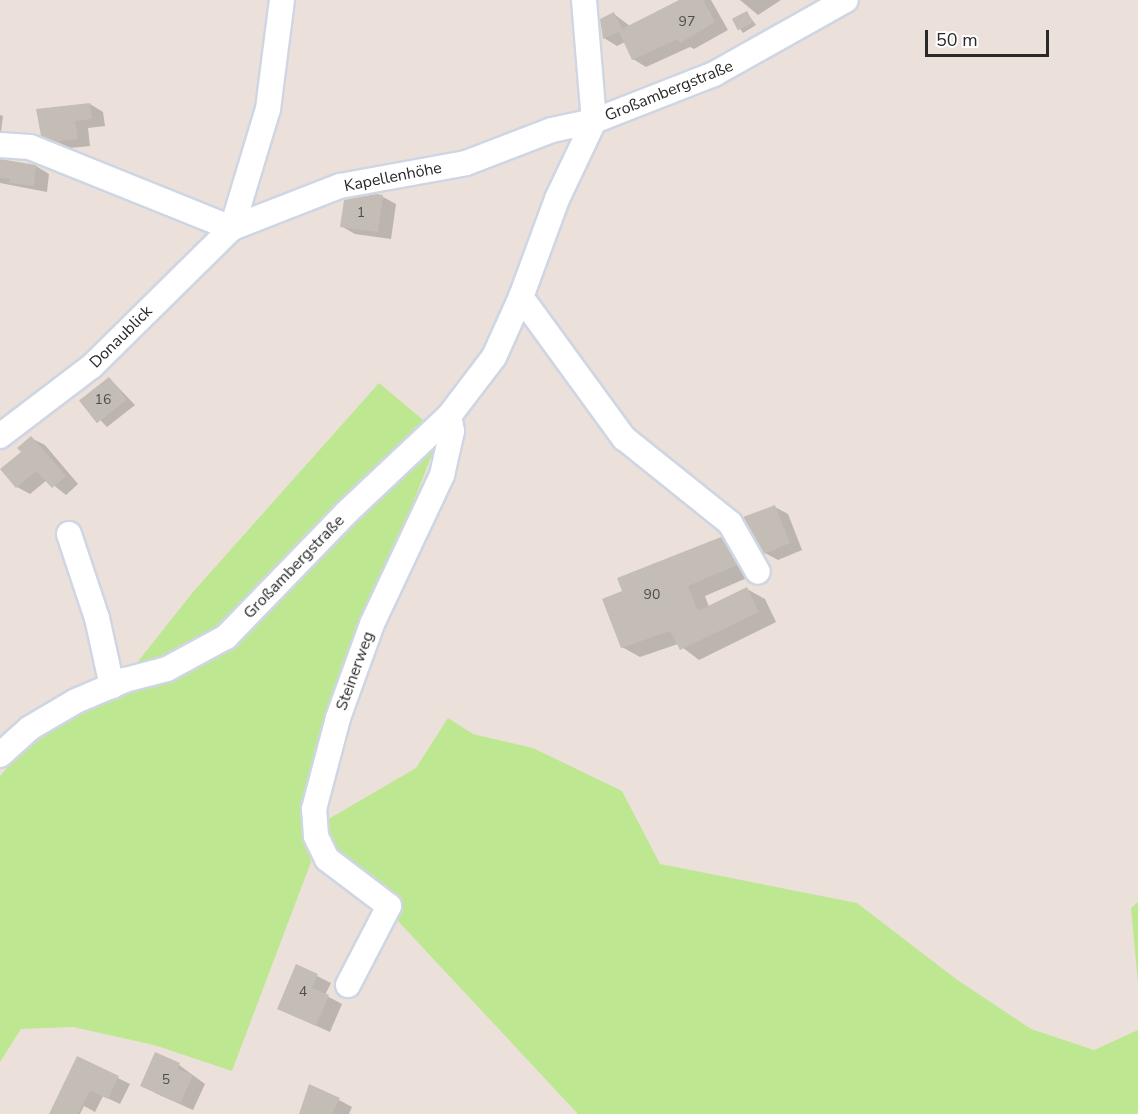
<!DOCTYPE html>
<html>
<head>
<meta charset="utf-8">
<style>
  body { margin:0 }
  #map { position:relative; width:1138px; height:1114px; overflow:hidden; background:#ece1da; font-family:"Nunito Sans",sans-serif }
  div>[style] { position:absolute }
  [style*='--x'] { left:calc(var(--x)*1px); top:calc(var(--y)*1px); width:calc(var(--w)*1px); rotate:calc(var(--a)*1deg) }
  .green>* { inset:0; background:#bee792 }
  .shadow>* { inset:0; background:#0003 }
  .building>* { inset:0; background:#c4bdb6; transform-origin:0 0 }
  .roads { filter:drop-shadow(2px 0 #cfd6e3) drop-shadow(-2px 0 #cfd6e3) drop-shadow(0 2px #cfd6e3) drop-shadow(0 -2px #cfd6e3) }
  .minor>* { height:24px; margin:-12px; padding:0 12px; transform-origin:12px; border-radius:12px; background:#fff }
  span { translate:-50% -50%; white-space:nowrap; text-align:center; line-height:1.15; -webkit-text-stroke:6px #fff; paint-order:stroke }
  .number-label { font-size:14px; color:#504e4c }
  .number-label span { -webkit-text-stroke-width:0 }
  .street-label { font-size:16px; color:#292929 }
  .scale { position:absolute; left:925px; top:30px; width:124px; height:27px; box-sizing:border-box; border:3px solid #292929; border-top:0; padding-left:8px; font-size:18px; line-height:21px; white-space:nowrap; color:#292929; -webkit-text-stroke:4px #fff; paint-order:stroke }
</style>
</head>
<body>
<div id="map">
  <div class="green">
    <div style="clip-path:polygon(379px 383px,440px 434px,335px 703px,304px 804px,311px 862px,232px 1071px,154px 1045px,73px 1027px,21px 1029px,0 1062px,0 776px,27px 745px,58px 722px,109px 698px,193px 592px)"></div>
    <div style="clip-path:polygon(448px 718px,473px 734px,533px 748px,622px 791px,660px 864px,857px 903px,956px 979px,1031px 1029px,1094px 1050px,1138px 1030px,1138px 1114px,578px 1114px,328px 846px,325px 821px,416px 768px)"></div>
    <div style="clip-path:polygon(1138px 902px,1138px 984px,1131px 908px)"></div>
  </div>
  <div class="shadow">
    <div style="clip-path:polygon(680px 0,711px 0,728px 30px,694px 49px,690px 47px,646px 67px,633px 59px,625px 42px,617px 46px,604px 38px,614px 14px,630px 26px)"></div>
    <div style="clip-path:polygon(740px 0,781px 0,758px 15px)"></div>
    <div style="clip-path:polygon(747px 13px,756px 25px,743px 33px,734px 20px)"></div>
    <div style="clip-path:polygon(90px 104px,103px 112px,105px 126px,88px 128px,90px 146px,70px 148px,42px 135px)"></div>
    <div style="clip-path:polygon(0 115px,3px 116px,0 139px)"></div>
    <div style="clip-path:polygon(0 160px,36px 166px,49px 174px,47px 192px,0 183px)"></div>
    <div style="clip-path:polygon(383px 197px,396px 204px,391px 239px,355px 234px,341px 226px,345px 201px)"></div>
    <div style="clip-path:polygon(110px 379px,135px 405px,107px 427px,82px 401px)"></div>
    <div style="clip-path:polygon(31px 438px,45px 445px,78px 484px,66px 495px,47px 480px,30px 494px,17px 487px,23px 452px)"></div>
    <div style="clip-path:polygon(775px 507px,788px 514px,802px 550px,778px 560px,765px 553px)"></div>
    <div style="clip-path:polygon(721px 538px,739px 549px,754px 575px,705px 596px,709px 607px,747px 589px,765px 599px,776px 622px,699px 660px,678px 644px,640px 657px,622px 647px,624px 592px)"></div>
    <div style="clip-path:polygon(297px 966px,331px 983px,325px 995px,342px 1004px,330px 1032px,279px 1009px)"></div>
    <div style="clip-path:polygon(78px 1058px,130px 1084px,120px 1104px,103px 1096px,95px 1112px,84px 1106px,80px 1114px,51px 1114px)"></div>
    <div style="clip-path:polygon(179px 1065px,205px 1084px,193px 1110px,155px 1093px)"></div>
    <div style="clip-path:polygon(339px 1100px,352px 1107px,349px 1114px,300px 1114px)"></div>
  </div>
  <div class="building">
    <div style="clip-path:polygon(679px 0,703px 0,715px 22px,680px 43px,678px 39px,632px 60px,619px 32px,603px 39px,600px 19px,614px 12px,622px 29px)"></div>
    <div style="left:747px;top:11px;width:13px;height:17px;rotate:63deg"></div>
    <div style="clip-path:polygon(90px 103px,92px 119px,75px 121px,78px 139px,55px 142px,41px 136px,36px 109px)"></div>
    <div style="clip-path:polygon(0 159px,36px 165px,34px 186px,9px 183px,10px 179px,0 178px)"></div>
    <div style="clip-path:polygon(376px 194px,383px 195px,378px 232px,340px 227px,344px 200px)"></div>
    <div style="left:109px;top:377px;width:29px;height:38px;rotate:52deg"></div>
    <div style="clip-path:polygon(31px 436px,66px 476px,52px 488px,36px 471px,16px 488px,0 469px,21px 452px,17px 448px)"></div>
    <div style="clip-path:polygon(775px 505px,790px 543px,764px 554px,743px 517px)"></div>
    <div style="clip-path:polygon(721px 537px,737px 565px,688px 586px,698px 611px,747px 587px,759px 612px,680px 650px,670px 631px,621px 648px,602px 599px,622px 591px,617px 578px)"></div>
    <div style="clip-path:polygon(296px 964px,318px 974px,312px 988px,329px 995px,316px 1026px,277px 1009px)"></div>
    <div style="clip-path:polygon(155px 1052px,180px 1063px,178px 1069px,193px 1075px,180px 1104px,140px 1086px)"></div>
    <div style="clip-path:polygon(77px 1056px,119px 1076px,108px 1099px,90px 1090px,78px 1114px,49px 1114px)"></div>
    <div style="clip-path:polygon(309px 1084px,340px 1098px,332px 1114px,299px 1114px)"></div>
  </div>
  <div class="roads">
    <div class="minor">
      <div style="--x:584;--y:0;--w:121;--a:85.3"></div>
      <div style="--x:0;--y:145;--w:30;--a:4"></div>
      <div style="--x:30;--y:147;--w:218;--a:21.9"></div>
      <div style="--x:232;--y:228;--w:124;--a:-73.2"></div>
      <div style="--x:268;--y:109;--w:110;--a:-82.7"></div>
      <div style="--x:521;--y:297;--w:175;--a:53.9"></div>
      <div style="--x:624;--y:438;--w:136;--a:38.7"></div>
      <div style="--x:730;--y:523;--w:56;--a:60.3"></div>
      <div style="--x:0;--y:436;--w:116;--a:-37.3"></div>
      <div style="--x:92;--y:366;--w:197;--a:-44.6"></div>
      <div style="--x:232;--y:228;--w:116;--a:-21.3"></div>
      <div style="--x:340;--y:186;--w:128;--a:-10.3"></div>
      <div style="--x:466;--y:163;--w:92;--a:-21"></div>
      <div style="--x:552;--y:130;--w:43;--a:-12.1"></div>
      <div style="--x:69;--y:534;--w:89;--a:71.6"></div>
      <div style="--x:97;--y:618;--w:70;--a:77.6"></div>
      <div style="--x:0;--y:755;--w:40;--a:-42"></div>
      <div style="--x:30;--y:728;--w:53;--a:-30.4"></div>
      <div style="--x:76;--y:701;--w:53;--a:-23.2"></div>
      <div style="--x:125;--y:680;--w:43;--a:-14.7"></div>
      <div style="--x:167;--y:669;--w:67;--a:-28.5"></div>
      <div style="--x:226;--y:637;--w:173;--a:-45.9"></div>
      <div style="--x:346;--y:513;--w:141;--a:-43.3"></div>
      <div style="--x:449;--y:416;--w:74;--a:-52.7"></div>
      <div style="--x:494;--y:357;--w:66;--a:-65.8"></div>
      <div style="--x:521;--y:297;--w:104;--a:-69.8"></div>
      <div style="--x:557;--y:199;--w:86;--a:-64.6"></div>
      <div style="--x:594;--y:121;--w:129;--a:-21.4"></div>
      <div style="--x:714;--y:74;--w:151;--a:-29.3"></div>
      <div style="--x:348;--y:985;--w:89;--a:-62.6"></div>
      <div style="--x:389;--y:906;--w:78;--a:-142.8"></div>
      <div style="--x:327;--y:859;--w:25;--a:-116"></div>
      <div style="--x:316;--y:836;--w:27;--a:-94"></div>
      <div style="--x:314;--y:809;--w:94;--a:-75.2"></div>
      <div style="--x:338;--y:718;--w:100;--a:-70.1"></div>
      <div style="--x:372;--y:624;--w:165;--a:-64.8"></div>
      <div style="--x:442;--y:475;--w:45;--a:-77.2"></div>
      <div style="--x:452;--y:431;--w:15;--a:-101"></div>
    </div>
  </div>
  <div class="number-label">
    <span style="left:687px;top:22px">97</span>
    <span style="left:361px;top:213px">1</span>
    <span style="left:103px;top:400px">16</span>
    <span style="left:652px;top:595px">90</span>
    <span style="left:303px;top:992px">4</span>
    <span style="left:166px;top:1080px">5</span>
  </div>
  <div class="street-label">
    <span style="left:669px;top:91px;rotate:-22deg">Großambergstraße</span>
    <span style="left:393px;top:177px;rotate:-11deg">Kapellenhöhe</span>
    <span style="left:121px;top:337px;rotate:-45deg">Donaublick</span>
    <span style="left:294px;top:567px;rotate:-46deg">Großambergstraße</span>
    <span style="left:355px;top:671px;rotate:-70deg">Steinerweg</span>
  </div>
  <div class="scale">50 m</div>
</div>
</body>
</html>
